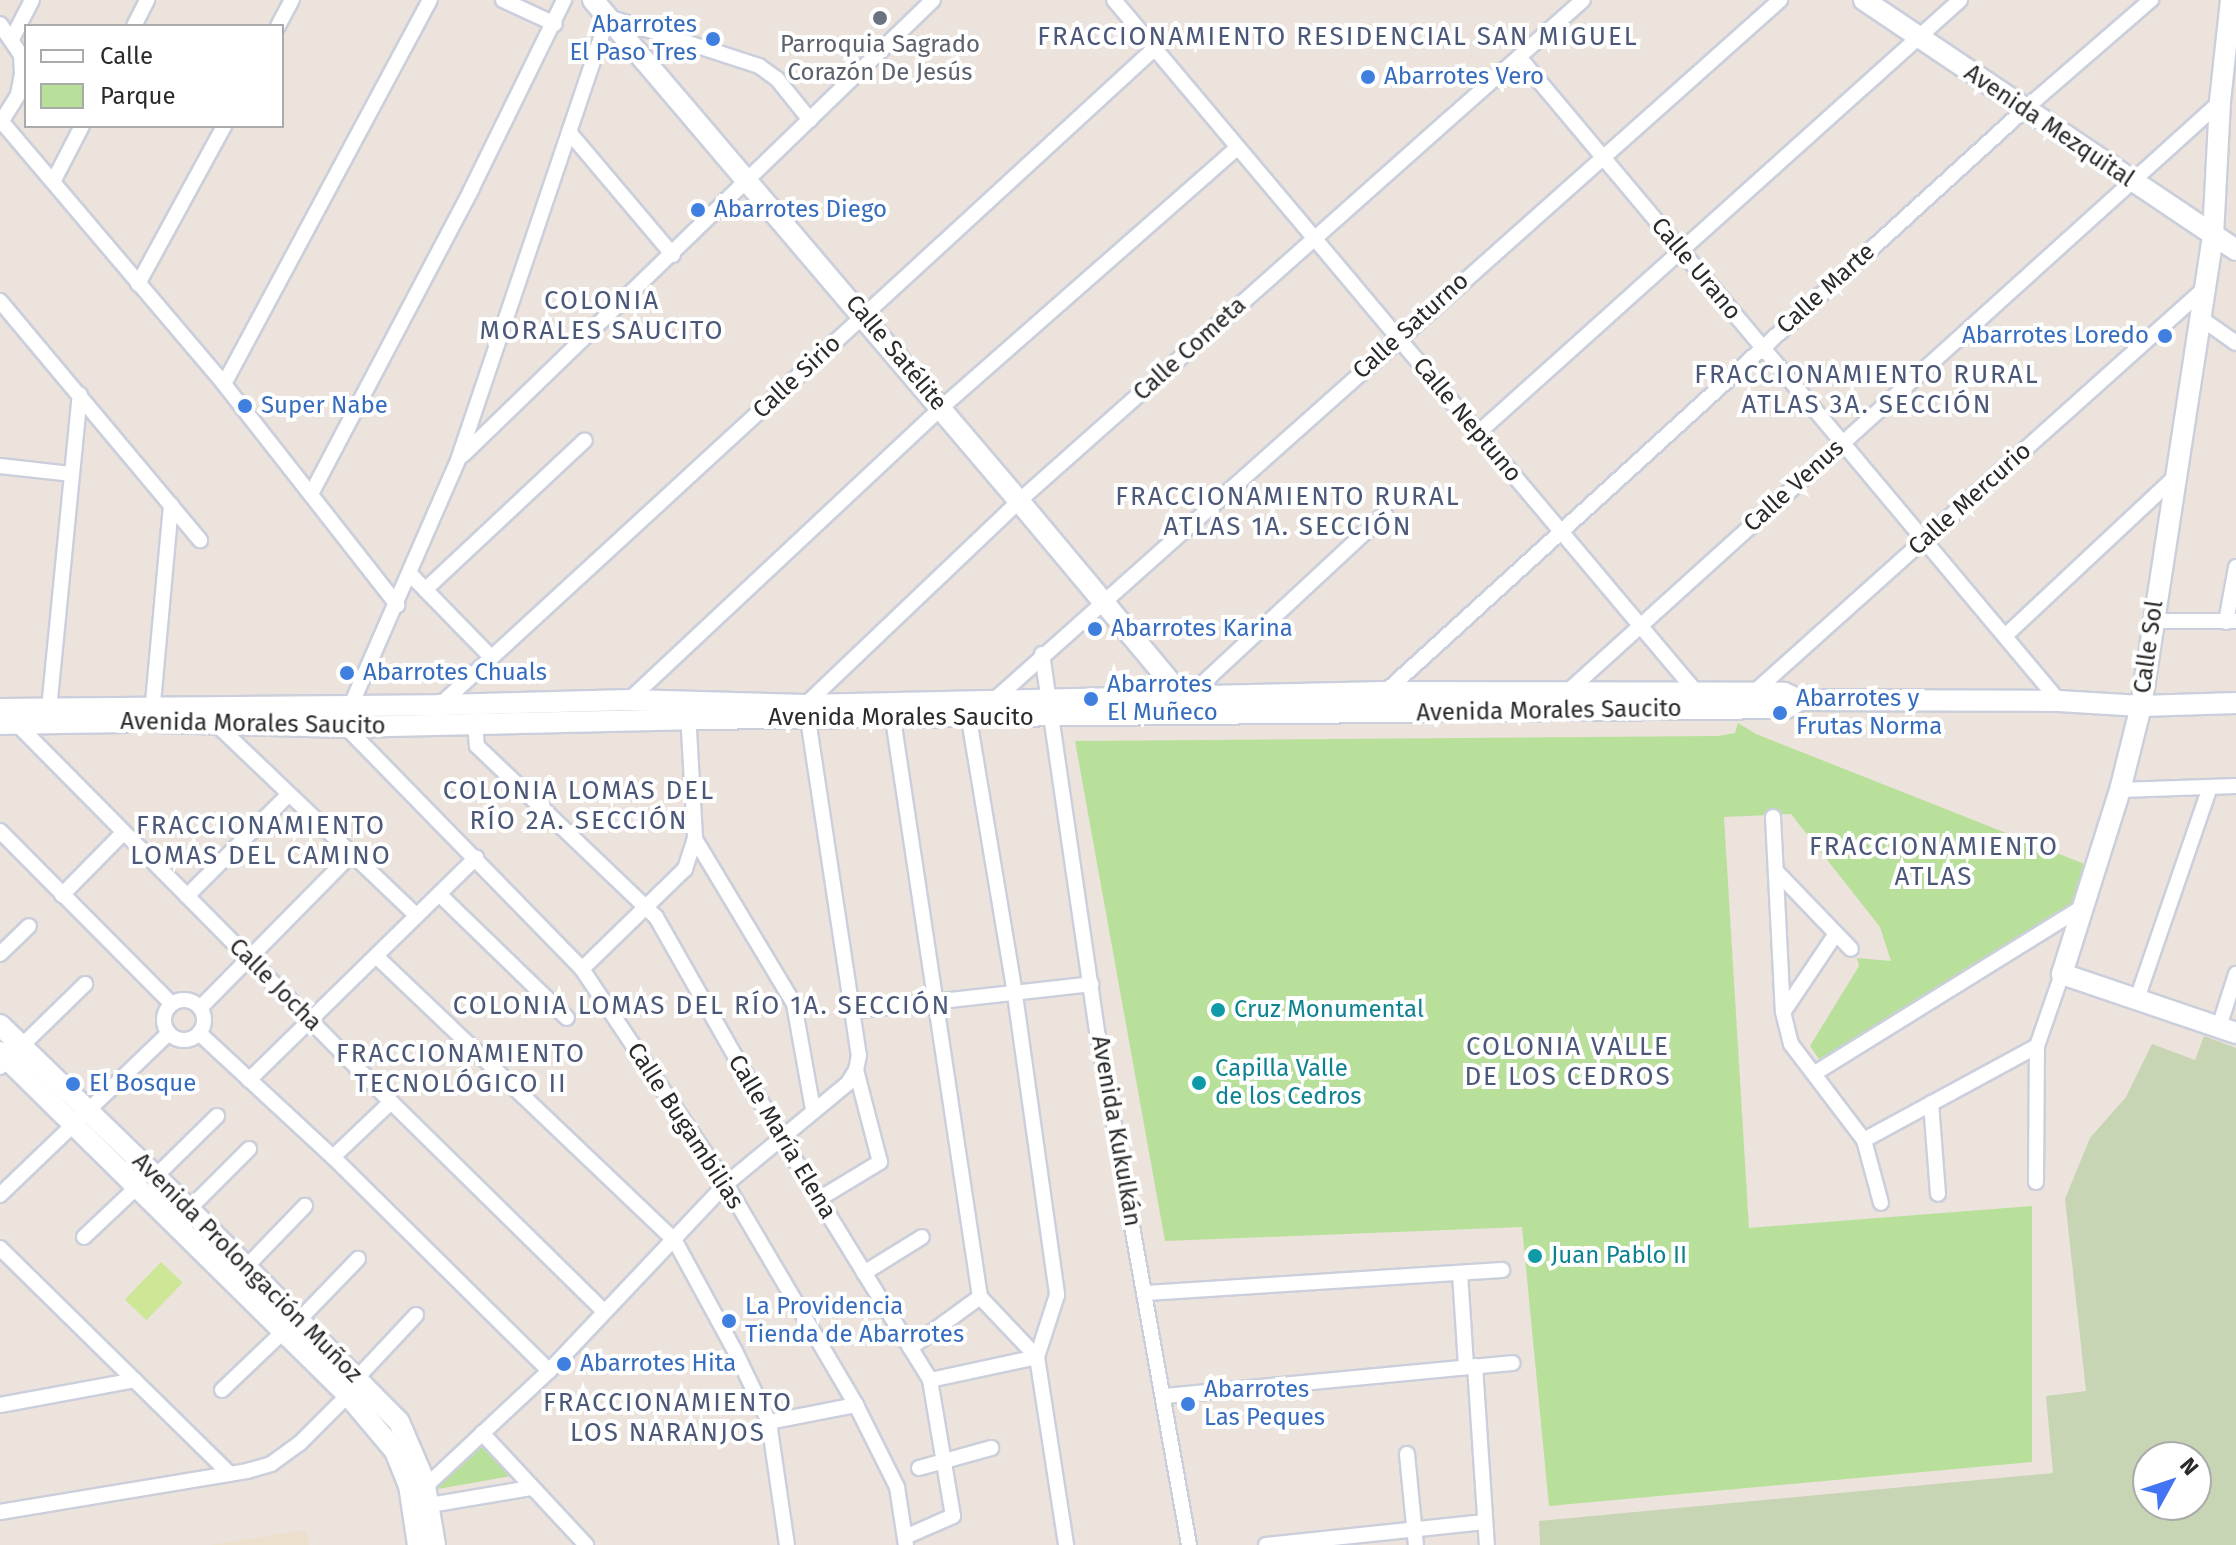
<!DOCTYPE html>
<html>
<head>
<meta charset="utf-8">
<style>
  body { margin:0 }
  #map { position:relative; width:2236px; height:1545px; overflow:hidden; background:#ebe3dc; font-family:"Fira Sans",sans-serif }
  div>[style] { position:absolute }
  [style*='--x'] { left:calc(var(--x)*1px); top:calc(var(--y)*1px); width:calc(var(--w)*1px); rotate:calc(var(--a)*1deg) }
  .education>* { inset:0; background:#ecdfcc }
  .green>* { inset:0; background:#b9e09a }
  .cemetery>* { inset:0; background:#c7d5b4 }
  .pitch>* { inset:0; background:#cde797; transform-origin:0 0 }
  .roads { filter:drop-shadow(2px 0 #cbcfdb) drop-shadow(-2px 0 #cbcfdb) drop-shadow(0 2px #cbcfdb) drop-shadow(0 -2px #cbcfdb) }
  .street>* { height:14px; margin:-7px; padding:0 7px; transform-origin:7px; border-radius:7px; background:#fff }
  .street>.ring { margin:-7px; padding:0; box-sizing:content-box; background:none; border:14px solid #fff; border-radius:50% }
  .secondary>* { height:20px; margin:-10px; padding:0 10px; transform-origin:10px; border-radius:10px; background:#fff }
  .dots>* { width:22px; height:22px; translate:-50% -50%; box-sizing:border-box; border:4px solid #fff; border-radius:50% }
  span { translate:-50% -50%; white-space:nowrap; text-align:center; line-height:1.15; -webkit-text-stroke:8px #fff; paint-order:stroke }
  .shop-label { font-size:24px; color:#366cbe }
  .right { translate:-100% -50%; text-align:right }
  .left { translate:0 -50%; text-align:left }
  .worship-label { font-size:24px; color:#5b616d }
  .street-label { font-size:24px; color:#2a2a2a }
  .culture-label { font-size:24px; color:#0d838f }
  .neighbourhood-label { font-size:26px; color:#4c5879; letter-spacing:2px }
  .legend { position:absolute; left:24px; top:24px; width:260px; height:104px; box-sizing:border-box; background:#fff; border:2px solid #aaa; margin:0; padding:10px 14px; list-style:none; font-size:24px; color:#2a2a2a }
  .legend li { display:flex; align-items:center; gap:16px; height:40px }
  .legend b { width:40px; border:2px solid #aaa }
  .north { position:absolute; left:2132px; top:1441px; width:80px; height:80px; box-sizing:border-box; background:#fff; border:2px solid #aaa; border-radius:50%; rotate:50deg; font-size:22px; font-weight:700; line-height:32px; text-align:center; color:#2a2a2a }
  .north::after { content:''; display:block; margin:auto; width:28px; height:36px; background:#4274f3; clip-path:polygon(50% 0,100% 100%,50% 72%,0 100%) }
</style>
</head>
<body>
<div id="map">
  <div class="education">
    <div style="clip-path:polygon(306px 1530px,309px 1545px,209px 1545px)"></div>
  </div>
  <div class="green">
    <div style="clip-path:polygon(1738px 723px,1756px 734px,2087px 865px,2071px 910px,1819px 1059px,1810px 1046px,1859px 966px,1857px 958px,1891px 961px,1880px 927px,1791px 814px,1724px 817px,1749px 1228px,2032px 1206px,2032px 1462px,1549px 1506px,1522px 1227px,1165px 1241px,1075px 741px,1718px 736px,1735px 733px)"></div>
    <div style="clip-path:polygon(480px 1442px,512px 1476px,432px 1490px)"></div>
  </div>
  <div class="cemetery">
    <div style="clip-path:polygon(evenodd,2204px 1036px,2236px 1048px,2236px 1545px,1540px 1545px,1539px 1521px,2053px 1473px,2046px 1396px,2086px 1391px,2065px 1199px,2090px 1138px,2126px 1097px,2152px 1044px,2195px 1060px,2204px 1036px,2148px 1457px,2196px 1457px,2196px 1505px,2148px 1505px,2148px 1457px)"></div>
  </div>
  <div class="pitch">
    <div style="left:161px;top:1262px;width:30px;height:52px;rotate:44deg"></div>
  </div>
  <div class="roads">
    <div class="street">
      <div style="--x:503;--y:0;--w:57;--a:24.8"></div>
      <div style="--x:1114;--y:0;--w:906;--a:49.93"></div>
      <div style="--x:0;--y:24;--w:37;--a:56"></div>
      <div style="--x:21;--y:55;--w:19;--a:87"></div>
      <div style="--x:22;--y:74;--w:21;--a:101"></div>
      <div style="--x:18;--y:95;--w:34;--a:122"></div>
      <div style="--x:134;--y:26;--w:29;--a:-63"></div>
      <div style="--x:278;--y:26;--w:30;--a:-62"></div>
      <div style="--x:12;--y:39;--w:44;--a:-62.9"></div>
      <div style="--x:1519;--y:57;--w:840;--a:50.02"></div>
      <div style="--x:810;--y:120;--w:53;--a:-128.8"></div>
      <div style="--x:777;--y:79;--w:22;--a:-144"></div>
      <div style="--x:759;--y:66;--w:159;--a:-162"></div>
      <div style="--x:608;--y:17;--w:465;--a:108.7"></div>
      <div style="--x:459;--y:458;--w:270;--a:113.6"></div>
      <div style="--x:351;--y:705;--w:23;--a:103"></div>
      <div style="--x:346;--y:727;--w:338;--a:45.7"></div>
      <div style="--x:582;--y:969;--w:259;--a:56.2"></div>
      <div style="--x:726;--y:1184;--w:256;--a:59.5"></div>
      <div style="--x:856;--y:1405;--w:92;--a:63.4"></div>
      <div style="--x:897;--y:1487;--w:59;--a:81.2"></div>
      <div style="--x:2;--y:122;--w:343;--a:49.7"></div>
      <div style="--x:224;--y:384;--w:281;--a:51.9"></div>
      <div style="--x:569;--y:132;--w:161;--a:49.8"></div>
      <div style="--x:54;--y:180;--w:61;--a:-62.6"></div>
      <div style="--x:138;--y:284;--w:180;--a:-61.4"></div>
      <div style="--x:0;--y:301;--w:312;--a:50.1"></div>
      <div style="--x:2199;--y:317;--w:45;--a:35.1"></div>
      <div style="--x:224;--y:384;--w:436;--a:-61.8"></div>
      <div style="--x:1478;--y:433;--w:648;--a:-41.93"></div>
      <div style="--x:463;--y:455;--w:654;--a:-44.07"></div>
      <div style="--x:0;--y:466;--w:71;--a:6.4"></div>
      <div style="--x:311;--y:494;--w:344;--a:-62.2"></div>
      <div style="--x:471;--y:190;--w:212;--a:-63.9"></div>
      <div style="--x:411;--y:575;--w:115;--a:45.7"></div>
      <div style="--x:427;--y:588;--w:216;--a:-43.1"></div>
      <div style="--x:2152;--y:621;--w:84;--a:0"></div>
      <div style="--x:2226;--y:622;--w:56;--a:-79.7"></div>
      <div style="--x:2005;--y:636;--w:230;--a:-43.1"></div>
      <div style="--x:1042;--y:654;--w:386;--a:81.7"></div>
      <div style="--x:1098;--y:1036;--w:517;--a:79.86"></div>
      <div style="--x:1383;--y:694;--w:869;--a:-42.34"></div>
      <div style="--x:2025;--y:109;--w:167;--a:-40.9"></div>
      <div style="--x:1190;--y:695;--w:266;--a:-42.9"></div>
      <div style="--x:1564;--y:695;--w:884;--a:-42.11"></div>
      <div style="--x:1751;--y:695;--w:608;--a:-41.87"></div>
      <div style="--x:629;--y:700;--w:427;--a:-43.1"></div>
      <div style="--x:941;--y:408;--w:395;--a:-41.3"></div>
      <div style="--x:993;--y:701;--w:1054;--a:-41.69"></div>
      <div style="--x:440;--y:705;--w:971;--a:-42.58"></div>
      <div style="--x:805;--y:705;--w:296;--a:-43.6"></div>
      <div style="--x:1019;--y:501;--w:754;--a:-41.61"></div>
      <div style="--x:49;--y:709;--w:316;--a:-84.4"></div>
      <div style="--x:688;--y:712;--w:127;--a:86.8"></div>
      <div style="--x:695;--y:839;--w:192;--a:59"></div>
      <div style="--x:794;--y:1004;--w:108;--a:79.8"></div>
      <div style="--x:152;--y:714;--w:210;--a:-84.8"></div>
      <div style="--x:808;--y:719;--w:340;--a:81.4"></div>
      <div style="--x:859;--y:1055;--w:15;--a:101"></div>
      <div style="--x:856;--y:1070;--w:95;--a:75.4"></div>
      <div style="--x:880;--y:1162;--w:71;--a:148.8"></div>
      <div style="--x:893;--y:719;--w:585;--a:81.44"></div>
      <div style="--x:980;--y:1297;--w:83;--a:46.5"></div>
      <div style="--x:969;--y:719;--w:280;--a:80.5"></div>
      <div style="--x:1015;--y:995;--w:303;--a:82"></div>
      <div style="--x:1057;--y:1295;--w:65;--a:107.9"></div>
      <div style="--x:1037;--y:1357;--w:190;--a:81.2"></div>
      <div style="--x:215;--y:723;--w:279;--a:43.7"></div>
      <div style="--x:475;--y:724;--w:22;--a:85"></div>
      <div style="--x:477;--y:746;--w:248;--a:43.7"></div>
      <div style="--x:656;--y:917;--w:255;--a:60.4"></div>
      <div style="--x:782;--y:1139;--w:283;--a:58.4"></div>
      <div style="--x:930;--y:1380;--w:138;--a:80.4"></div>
      <div style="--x:953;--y:1516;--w:52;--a:156.4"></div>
      <div style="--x:18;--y:725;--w:530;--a:45.31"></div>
      <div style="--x:391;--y:1102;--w:298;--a:44.5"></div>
      <div style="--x:2120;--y:790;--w:116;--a:-2"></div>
      <div style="--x:1773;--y:817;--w:195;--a:87.1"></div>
      <div style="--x:1783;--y:1012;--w:33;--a:76"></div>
      <div style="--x:1791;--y:1044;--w:121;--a:52.8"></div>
      <div style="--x:1864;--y:1140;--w:65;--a:74.9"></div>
      <div style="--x:0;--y:831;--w:244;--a:45.2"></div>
      <div style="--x:1776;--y:871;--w:108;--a:46.1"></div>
      <div style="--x:439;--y:894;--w:178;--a:44.1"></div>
      <div style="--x:62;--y:895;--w:88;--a:-45.5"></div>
      <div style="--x:187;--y:896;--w:144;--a:-45"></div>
      <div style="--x:0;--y:954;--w:40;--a:-44"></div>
      <div style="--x:376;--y:956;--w:413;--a:43.6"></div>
      <div style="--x:675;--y:1241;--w:125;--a:61.4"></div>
      <div style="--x:735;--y:1351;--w:79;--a:64.4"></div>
      <div style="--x:769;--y:1422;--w:124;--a:81.7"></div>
      <div style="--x:582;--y:969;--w:144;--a:-44.2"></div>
      <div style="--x:685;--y:869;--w:32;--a:-72"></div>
      <div style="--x:2137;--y:999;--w:224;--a:-71"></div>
      <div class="ring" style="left:164px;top:1000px;width:26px;height:26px"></div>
      <div style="--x:200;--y:1008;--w:216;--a:-45.4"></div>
      <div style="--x:852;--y:1011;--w:241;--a:-6.4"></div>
      <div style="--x:1784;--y:1011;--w:92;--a:-56.1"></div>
      <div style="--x:2219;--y:1027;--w:56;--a:-72.2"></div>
      <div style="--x:199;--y:1033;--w:183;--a:42.8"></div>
      <div style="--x:333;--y:1157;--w:304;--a:44.7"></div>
      <div style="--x:0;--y:1067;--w:119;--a:-44.3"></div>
      <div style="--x:1815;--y:1073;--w:315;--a:-31.8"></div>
      <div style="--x:249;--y:1080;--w:318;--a:-44.4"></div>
      <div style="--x:1931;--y:1103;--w:91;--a:85.6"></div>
      <div style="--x:1864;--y:1140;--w:197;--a:-28.5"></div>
      <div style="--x:333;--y:1157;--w:80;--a:-43.5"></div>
      <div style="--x:155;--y:1177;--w:87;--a:-44.5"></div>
      <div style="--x:2036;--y:1182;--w:136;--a:-89.6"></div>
      <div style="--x:2037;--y:1046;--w:76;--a:-70.9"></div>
      <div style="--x:0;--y:1195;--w:234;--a:-43.8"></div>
      <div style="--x:189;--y:1209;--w:85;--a:-45"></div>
      <div style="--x:84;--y:1237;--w:73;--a:-43.3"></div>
      <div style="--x:0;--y:1248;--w:322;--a:44.5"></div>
      <div style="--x:246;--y:1267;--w:85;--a:-46"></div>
      <div style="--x:864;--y:1273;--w:68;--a:-31.8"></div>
      <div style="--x:1460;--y:1273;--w:94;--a:86.3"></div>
      <div style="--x:1146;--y:1293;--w:357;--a:-3.7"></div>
      <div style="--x:299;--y:1320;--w:85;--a:-46"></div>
      <div style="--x:910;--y:1348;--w:87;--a:-36.1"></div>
      <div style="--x:1475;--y:1366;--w:179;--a:86.2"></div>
      <div style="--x:930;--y:1380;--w:109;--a:-12.1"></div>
      <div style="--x:222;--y:1390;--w:86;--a:-43.6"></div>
      <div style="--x:1164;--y:1396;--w:350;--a:-5.4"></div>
      <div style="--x:0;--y:1405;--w:137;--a:-10.5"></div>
      <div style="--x:769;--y:1422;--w:89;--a:-11.1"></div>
      <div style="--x:482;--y:1433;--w:153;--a:47.1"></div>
      <div style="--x:1407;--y:1454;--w:91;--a:84.4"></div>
      <div style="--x:919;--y:1468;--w:75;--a:-15.5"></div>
      <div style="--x:425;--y:1487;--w:170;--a:-43.1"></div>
      <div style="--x:549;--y:1371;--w:257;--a:-46.6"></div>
      <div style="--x:726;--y:1184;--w:158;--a:-39.6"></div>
      <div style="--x:848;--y:1083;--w:15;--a:-58"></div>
      <div style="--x:430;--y:1505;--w:102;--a:-9.6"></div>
      <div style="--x:0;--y:1512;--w:250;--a:-9.4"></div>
      <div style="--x:247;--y:1471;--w:25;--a:-16"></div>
      <div style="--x:271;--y:1464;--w:36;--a:-36"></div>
      <div style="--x:300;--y:1443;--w:68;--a:-45"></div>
      <div style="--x:348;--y:1395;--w:21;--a:-61"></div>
      <div style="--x:358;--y:1377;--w:85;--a:-46.9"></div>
      <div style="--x:1266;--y:1545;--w:220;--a:-6"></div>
    </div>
    <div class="secondary">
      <div style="--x:593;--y:0;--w:658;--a:49.63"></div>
      <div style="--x:1019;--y:501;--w:253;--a:50.1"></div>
      <div style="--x:1181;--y:695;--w:8;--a:90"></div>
      <div style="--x:1864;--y:0;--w:448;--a:33.9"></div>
      <div style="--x:2231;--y:0;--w:103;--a:96.2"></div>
      <div style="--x:2220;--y:102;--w:134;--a:93"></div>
      <div style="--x:2213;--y:236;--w:475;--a:98.7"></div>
      <div style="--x:2141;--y:706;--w:87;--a:104"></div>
      <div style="--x:2120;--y:790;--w:193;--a:107.5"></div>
      <div style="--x:2062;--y:974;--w:184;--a:18.7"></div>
      <div style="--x:0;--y:709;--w:440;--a:-0.5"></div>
      <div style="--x:440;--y:705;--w:189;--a:-1.5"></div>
      <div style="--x:629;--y:700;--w:176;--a:1.6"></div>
      <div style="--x:805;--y:705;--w:580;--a:-1.28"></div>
      <div style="--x:1385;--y:692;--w:399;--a:0.1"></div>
      <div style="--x:1784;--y:693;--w:17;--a:24"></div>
      <div style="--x:1800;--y:700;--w:259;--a:0.2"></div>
      <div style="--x:2059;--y:701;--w:82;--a:3.5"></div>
      <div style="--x:2141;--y:706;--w:95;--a:-1.8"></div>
      <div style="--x:158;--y:722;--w:188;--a:1.5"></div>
      <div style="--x:346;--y:727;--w:341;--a:-1.3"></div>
      <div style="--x:687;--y:719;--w:1099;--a:-0.57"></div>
      <div style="--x:1786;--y:708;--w:16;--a:-30"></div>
      <div style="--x:0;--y:724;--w:126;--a:-0.9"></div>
      <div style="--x:0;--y:1025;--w:264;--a:44.2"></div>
      <div style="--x:189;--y:1209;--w:299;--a:45.4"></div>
      <div style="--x:399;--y:1422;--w:63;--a:66.7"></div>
      <div style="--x:424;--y:1480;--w:66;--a:80.4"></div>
      <div style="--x:0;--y:1052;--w:489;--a:44.6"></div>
      <div style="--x:348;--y:1395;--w:73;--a:50"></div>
      <div style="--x:395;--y:1451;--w:37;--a:68"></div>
      <div style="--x:409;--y:1485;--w:61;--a:81.5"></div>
    </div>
  </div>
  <div class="dots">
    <div style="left:880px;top:18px;background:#6b7280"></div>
    <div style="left:713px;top:39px;background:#3f7fe0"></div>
    <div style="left:1368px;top:77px;background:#3f7fe0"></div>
    <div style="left:698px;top:210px;background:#3f7fe0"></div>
    <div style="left:2165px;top:336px;background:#3f7fe0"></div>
    <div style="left:245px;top:406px;background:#3f7fe0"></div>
    <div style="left:1095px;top:629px;background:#3f7fe0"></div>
    <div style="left:347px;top:673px;background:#3f7fe0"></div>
    <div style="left:1091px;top:699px;background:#3f7fe0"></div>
    <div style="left:1780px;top:713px;background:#3f7fe0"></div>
    <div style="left:1218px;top:1010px;background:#0f9aa8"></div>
    <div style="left:1199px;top:1083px;background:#0f9aa8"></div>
    <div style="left:73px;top:1084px;background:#3f7fe0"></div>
    <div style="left:1535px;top:1256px;background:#0f9aa8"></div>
    <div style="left:729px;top:1321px;background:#3f7fe0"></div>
    <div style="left:564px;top:1364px;background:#3f7fe0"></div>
    <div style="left:1188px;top:1404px;background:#3f7fe0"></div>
  </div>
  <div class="shop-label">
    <span class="right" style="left:697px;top:39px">Abarrotes<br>El Paso Tres</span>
    <span class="left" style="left:1384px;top:77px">Abarrotes Vero</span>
    <span class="left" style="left:714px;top:210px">Abarrotes Diego</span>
    <span class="right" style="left:2149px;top:336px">Abarrotes Loredo</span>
    <span class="left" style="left:261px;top:406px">Super Nabe</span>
    <span class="left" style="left:1111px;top:629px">Abarrotes Karina</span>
    <span class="left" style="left:363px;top:673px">Abarrotes Chuals</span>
    <span class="left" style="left:1107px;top:699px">Abarrotes<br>El Muñeco</span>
    <span class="left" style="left:1796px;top:713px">Abarrotes y<br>Frutas Norma</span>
    <span class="left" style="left:89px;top:1084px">El Bosque</span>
    <span class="left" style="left:745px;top:1321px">La Providencia<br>Tienda de Abarrotes</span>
    <span class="left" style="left:580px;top:1364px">Abarrotes Hita</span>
    <span class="left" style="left:1204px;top:1404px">Abarrotes<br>Las Peques</span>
  </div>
  <div class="worship-label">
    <span style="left:880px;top:59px">Parroquia Sagrado<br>Corazón De Jesús</span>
  </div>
  <div class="street-label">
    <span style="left:2049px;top:126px;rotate:34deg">Avenida Mezquital</span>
    <span style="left:1696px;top:269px;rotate:50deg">Calle Urano</span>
    <span style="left:1826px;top:289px;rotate:-42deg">Calle Marte</span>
    <span style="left:1411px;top:326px;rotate:-42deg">Calle Saturno</span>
    <span style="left:1190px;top:349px;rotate:-42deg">Calle Cometa</span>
    <span style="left:896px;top:353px;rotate:50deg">Calle Satélite</span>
    <span style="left:797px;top:377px;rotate:-43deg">Calle Sirio</span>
    <span style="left:1467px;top:420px;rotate:50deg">Calle Neptuno</span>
    <span style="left:1794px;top:486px;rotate:-42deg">Calle Venus</span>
    <span style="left:1970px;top:499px;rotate:-42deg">Calle Mercurio</span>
    <span style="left:2149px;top:647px;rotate:-82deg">Calle Sol</span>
    <span style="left:1549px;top:711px;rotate:-1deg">Avenida Morales Saucito</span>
    <span style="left:901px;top:718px">Avenida Morales Saucito</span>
    <span style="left:253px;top:724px;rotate:1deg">Avenida Morales Saucito</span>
    <span style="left:275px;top:985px;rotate:45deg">Calle Jocha</span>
    <span style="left:685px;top:1126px;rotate:57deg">Calle Bugambilias</span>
    <span style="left:1116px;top:1131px;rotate:80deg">Avenida Kukulkán</span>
    <span style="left:782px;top:1137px;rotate:59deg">Calle María Elena</span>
    <span style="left:247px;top:1268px;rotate:45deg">Avenida Prolongación Muñoz</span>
  </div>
  <div class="culture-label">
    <span class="left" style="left:1234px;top:1010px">Cruz Monumental</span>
    <span class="left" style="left:1215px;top:1083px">Capilla Valle<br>de los Cedros</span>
    <span class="left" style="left:1551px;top:1256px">Juan Pablo II</span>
  </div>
  <div class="neighbourhood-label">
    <span style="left:1338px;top:37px">FRACCIONAMIENTO RESIDENCIAL SAN MIGUEL</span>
    <span style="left:602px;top:316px">COLONIA<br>MORALES SAUCITO</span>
    <span style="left:1867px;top:390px">FRACCIONAMIENTO RURAL<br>ATLAS 3A. SECCIÓN</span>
    <span style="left:1288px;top:512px">FRACCIONAMIENTO RURAL<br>ATLAS 1A. SECCIÓN</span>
    <span style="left:579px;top:806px">COLONIA LOMAS DEL<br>RÍO 2A. SECCIÓN</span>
    <span style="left:261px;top:841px">FRACCIONAMIENTO<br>LOMAS DEL CAMINO</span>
    <span style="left:1934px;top:862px">FRACCIONAMIENTO<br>ATLAS</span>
    <span style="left:702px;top:1006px">COLONIA LOMAS DEL RÍO 1A. SECCIÓN</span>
    <span style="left:1568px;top:1062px">COLONIA VALLE<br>DE LOS CEDROS</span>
    <span style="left:461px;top:1069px">FRACCIONAMIENTO<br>TECNOLÓGICO II</span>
    <span style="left:668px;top:1418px">FRACCIONAMIENTO<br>LOS NARANJOS</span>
  </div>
  <ul class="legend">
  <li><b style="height:10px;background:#fff"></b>Calle</li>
  <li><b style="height:22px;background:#b9e09a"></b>Parque</li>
  </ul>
  <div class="north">N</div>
</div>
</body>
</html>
